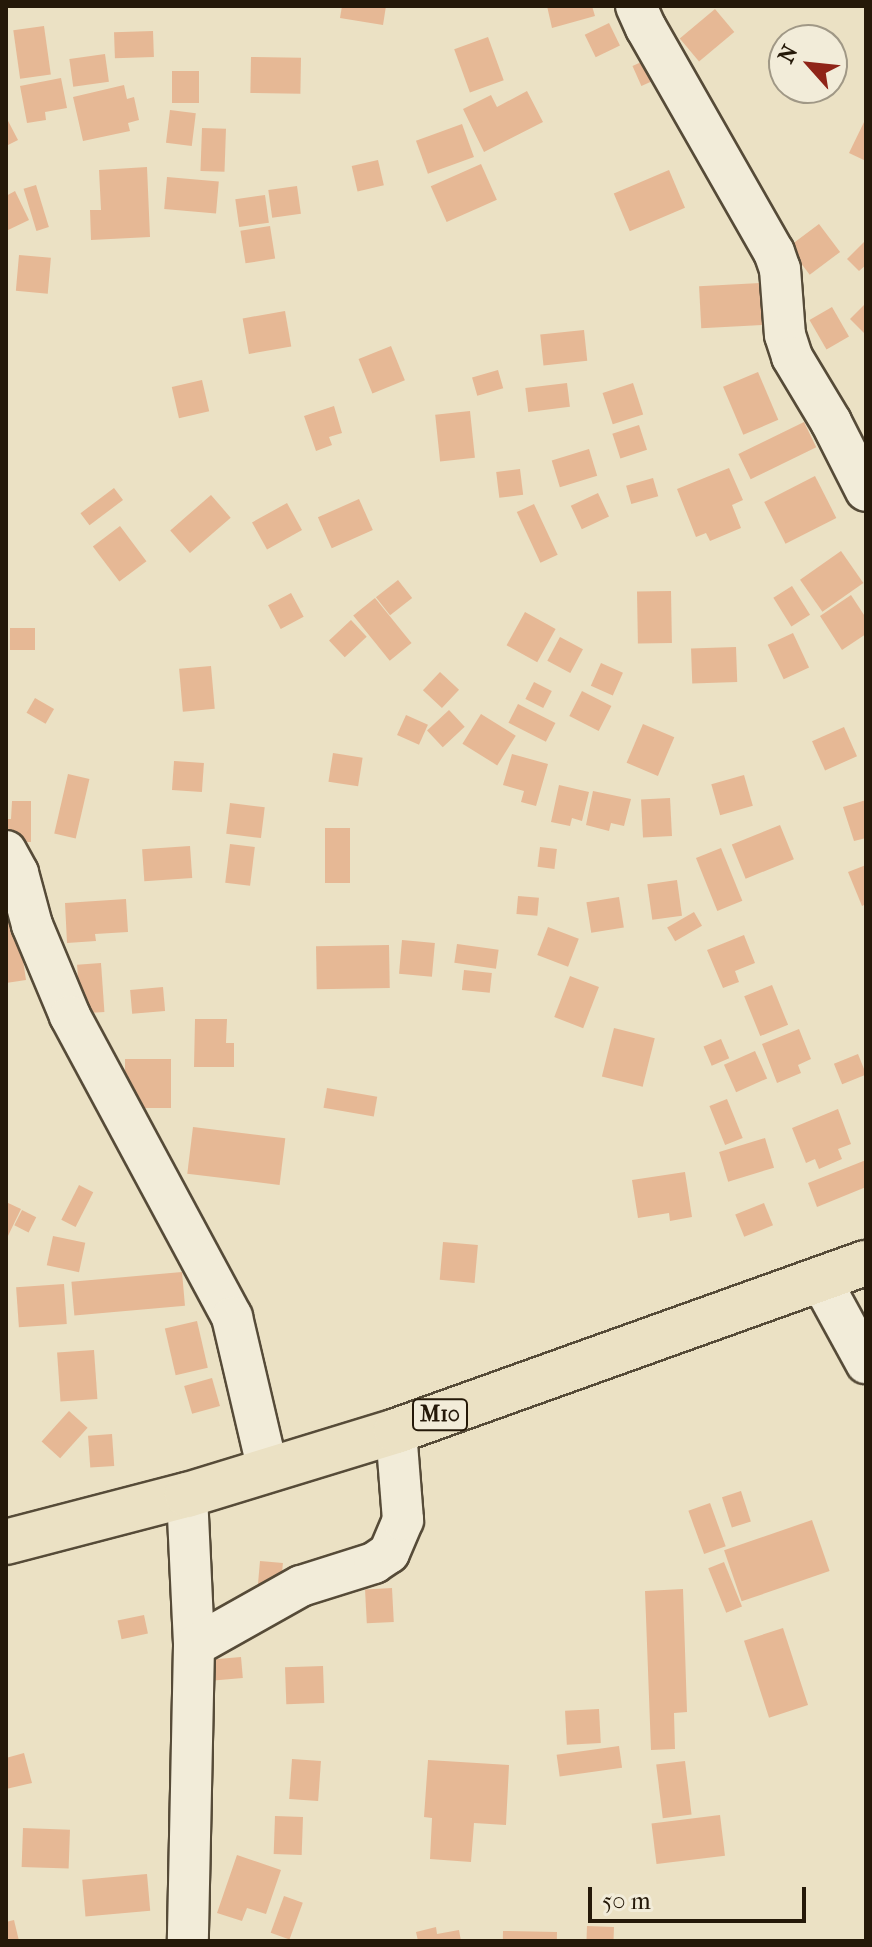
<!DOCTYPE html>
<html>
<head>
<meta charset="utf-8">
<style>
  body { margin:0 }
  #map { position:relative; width:872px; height:1947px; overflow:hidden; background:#ebe1c4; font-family:"IM FELL French Canon",serif }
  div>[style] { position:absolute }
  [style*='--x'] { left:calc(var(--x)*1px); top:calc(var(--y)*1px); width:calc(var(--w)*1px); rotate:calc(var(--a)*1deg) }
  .building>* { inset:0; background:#e6b895; transform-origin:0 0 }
  .roads { filter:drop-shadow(2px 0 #564b38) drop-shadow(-2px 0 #564b38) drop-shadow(0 2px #564b38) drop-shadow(0 -2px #564b38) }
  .minor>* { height:40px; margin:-20px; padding:0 20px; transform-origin:20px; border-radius:20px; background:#f2ecd9 }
  .highway>* { height:44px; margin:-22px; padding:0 22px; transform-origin:22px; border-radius:22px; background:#ebe1c4 }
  span { translate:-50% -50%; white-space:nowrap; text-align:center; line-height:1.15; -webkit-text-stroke:6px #f2ecd9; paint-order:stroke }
  .shield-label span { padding:2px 6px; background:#f2ecd9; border:2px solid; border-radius:6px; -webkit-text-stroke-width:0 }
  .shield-label { font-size:22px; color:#251909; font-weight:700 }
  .frame { position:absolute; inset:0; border:8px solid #251909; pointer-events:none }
  .north { position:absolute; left:768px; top:24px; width:80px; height:80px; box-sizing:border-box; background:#f2ecd9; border:2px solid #a09886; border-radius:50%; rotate:297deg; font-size:22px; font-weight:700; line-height:32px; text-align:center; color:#251909 }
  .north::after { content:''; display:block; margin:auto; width:28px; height:36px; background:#8f2418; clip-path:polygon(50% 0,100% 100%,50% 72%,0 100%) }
  .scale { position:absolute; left:588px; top:1887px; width:218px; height:36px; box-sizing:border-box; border:4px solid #251909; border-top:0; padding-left:10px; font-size:24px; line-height:28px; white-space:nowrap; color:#251909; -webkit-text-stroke:6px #f2ecd9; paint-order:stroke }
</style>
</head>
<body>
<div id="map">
  <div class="building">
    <div style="clip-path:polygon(342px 6px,386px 6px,383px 25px,340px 18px)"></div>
    <div style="clip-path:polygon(547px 6px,592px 6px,595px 16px,552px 28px)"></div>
    <div style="left:715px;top:9px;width:30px;height:46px;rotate:50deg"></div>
    <div style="left:609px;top:23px;width:25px;height:27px;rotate:64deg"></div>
    <div style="left:44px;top:26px;width:49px;height:31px;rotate:82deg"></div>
    <div style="left:153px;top:31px;width:26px;height:39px;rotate:88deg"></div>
    <div style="left:488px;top:37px;width:46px;height:36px;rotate:70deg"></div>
    <div style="left:105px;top:54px;width:28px;height:36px;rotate:82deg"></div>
    <div style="left:251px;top:57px;width:50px;height:36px;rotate:1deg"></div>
    <div style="left:648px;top:59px;width:22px;height:17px;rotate:66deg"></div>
    <div style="left:172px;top:71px;width:27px;height:32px"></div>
    <div style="clip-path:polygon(61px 78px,67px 108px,45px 112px,46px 120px,27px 123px,20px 86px)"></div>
    <div style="clip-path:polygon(124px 85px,127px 99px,134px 97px,139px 120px,128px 123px,130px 131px,83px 141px,73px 97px)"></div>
    <div style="clip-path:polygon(527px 91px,543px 122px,484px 152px,463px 109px,491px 95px,497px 107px)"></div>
    <div style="left:170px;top:110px;width:26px;height:33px;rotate:7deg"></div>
    <div style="clip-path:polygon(6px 117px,18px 140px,6px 146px)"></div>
    <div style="clip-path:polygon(866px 118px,866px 161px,849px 153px)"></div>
    <div style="left:462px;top:124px;width:35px;height:49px;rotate:70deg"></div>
    <div style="left:202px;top:128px;width:24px;height:43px;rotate:2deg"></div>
    <div style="left:378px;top:160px;width:26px;height:27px;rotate:77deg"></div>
    <div style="left:481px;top:164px;width:39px;height:55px;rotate:66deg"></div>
    <div style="clip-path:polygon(147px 167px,150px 237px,91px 240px,90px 210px,101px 210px,99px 170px)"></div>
    <div style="left:669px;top:170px;width:41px;height:60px;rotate:67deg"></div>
    <div style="left:167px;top:177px;width:52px;height:32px;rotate:5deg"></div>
    <div style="left:36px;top:185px;width:44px;height:13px;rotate:73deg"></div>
    <div style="left:297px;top:186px;width:28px;height:29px;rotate:82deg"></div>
    <div style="clip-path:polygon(15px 191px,29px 220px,6px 231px,6px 196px)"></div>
    <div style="left:265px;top:195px;width:28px;height:30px;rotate:82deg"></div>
    <div style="left:819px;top:224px;width:35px;height:38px;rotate:53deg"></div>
    <div style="left:270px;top:226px;width:33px;height:30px;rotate:81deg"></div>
    <div style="clip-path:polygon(866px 240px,866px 265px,859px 271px,847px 259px)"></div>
    <div style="left:19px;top:255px;width:32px;height:36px;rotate:5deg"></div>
    <div style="left:760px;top:283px;width:42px;height:61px;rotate:87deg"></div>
    <div style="clip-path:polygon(866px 303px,866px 335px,850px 319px)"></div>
    <div style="left:832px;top:307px;width:34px;height:26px;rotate:60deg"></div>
    <div style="left:285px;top:311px;width:36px;height:43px;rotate:80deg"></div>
    <div style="left:584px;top:330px;width:31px;height:44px;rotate:84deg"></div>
    <div style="left:391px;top:346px;width:37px;height:35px;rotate:68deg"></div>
    <div style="left:498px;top:370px;width:19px;height:27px;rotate:74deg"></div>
    <div style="left:758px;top:372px;width:52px;height:38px;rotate:67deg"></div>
    <div style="left:202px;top:380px;width:32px;height:31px;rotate:77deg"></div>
    <div style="left:567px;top:383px;width:24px;height:42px;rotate:83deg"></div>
    <div style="left:633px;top:383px;width:33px;height:32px;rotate:72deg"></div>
    <div style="clip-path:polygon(334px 406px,342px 433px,329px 437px,332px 445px,316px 451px,304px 416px)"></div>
    <div style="left:470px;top:411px;width:47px;height:35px;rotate:84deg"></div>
    <div style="left:804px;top:422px;width:28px;height:73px;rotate:64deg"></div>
    <div style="left:639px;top:425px;width:26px;height:28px;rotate:72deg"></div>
    <div style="left:589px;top:449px;width:28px;height:39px;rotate:73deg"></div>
    <div style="clip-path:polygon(729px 468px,743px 500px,732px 505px,741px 528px,710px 541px,706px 533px,696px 537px,677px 489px)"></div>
    <div style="left:520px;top:469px;width:26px;height:24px;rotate:83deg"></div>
    <div style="left:815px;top:476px;width:47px;height:57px;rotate:63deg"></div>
    <div style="left:653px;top:478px;width:19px;height:28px;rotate:74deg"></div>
    <div style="left:114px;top:488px;width:15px;height:42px;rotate:53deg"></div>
    <div style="left:598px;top:493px;width:26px;height:30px;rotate:65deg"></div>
    <div style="left:211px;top:495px;width:30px;height:54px;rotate:49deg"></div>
    <div style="left:359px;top:499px;width:34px;height:45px;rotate:66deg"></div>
    <div style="left:287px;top:503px;width:31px;height:40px;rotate:61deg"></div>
    <div style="left:534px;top:504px;width:56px;height:19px;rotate:65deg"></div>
    <div style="left:120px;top:526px;width:44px;height:34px;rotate:53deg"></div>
    <div style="left:841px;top:551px;width:39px;height:50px;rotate:55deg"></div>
    <div style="left:398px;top:580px;width:23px;height:28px;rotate:52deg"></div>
    <div style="left:792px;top:586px;width:34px;height:22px;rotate:58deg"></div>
    <div style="left:671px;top:591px;width:52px;height:34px;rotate:89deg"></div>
    <div style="left:291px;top:593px;width:27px;height:26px;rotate:62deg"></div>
    <div style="clip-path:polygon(851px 595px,866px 618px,866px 634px,842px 650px,820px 616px)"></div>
    <div style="left:375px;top:598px;width:58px;height:28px;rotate:51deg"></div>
    <div style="left:525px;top:612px;width:35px;height:38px;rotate:29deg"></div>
    <div style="left:351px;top:620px;width:23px;height:30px;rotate:47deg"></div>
    <div style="left:10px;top:628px;width:25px;height:22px"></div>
    <div style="left:793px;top:633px;width:38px;height:28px;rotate:65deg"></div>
    <div style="left:560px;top:637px;width:26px;height:27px;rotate:28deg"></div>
    <div style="left:736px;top:647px;width:35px;height:45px;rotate:88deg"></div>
    <div style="left:601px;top:663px;width:24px;height:25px;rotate:24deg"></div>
    <div style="left:211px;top:666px;width:43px;height:32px;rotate:85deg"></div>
    <div style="left:440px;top:672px;width:26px;height:25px;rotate:43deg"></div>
    <div style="left:534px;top:682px;width:20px;height:19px;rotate:27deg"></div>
    <div style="left:582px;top:691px;width:33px;height:28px;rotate:27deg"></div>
    <div style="left:35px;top:698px;width:22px;height:17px;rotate:30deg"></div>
    <div style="left:518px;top:704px;width:42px;height:21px;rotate:27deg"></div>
    <div style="left:449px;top:710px;width:23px;height:30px;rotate:47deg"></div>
    <div style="left:481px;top:714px;width:41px;height:35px;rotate:32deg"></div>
    <div style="left:406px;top:715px;width:24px;height:22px;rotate:24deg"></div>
    <div style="left:643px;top:724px;width:34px;height:42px;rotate:23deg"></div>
    <div style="left:844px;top:727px;width:32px;height:35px;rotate:66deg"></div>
    <div style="left:333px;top:753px;width:30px;height:29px;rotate:9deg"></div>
    <div style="clip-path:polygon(512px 754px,548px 764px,536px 806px,521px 802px,524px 791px,503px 785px)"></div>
    <div style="left:174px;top:761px;width:30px;height:29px;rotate:4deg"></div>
    <div style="left:68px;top:774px;width:22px;height:61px;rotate:13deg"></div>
    <div style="left:744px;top:775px;width:32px;height:34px;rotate:74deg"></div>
    <div style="clip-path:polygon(559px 785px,589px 792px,582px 821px,572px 818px,570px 826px,551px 822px)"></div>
    <div style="clip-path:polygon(593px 791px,631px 799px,624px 826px,611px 823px,609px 831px,586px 825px)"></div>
    <div style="left:670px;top:798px;width:38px;height:29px;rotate:87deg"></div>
    <div style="clip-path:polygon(866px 800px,866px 838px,854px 841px,843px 807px)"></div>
    <div style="clip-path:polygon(12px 801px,31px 801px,31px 842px,6px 842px,6px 819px,11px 819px)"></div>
    <div style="left:230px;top:803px;width:35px;height:31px;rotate:7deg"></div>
    <div style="left:780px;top:825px;width:37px;height:52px;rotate:68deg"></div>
    <div style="left:325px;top:828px;width:25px;height:55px"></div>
    <div style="left:230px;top:844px;width:25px;height:39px;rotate:7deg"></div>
    <div style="left:190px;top:846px;width:32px;height:48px;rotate:86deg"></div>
    <div style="left:540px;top:847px;width:17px;height:20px;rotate:7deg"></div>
    <div style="left:721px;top:848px;width:57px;height:27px;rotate:68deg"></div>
    <div style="clip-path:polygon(866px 865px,866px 904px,862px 906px,848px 872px)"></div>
    <div style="left:677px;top:880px;width:36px;height:30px;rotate:82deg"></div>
    <div style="clip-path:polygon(12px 886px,26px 980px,6px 983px,6px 887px)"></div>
    <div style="left:518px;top:896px;width:21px;height:18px;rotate:5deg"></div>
    <div style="left:619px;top:897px;width:31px;height:33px;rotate:81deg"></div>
    <div style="clip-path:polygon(126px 899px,128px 932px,95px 934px,96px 941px,67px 943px,65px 903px)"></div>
    <div style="left:694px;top:912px;width:16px;height:31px;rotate:60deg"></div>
    <div style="left:548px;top:927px;width:33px;height:30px;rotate:21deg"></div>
    <div style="clip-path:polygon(744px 935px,755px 963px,735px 971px,739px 982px,723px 988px,707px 950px)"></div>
    <div style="left:402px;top:940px;width:33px;height:34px;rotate:5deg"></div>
    <div style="left:457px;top:944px;width:42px;height:19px;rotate:8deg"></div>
    <div style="left:389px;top:945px;width:43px;height:73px;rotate:89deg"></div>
    <div style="left:101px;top:963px;width:49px;height:24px;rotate:86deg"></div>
    <div style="left:464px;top:970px;width:28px;height:20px;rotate:6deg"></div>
    <div style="left:570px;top:976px;width:31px;height:44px;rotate:21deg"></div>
    <div style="left:772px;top:985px;width:43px;height:30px;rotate:68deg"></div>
    <div style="left:163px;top:987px;width:24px;height:33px;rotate:85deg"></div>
    <div style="clip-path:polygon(195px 1019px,227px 1019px,226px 1043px,234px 1043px,234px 1067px,194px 1067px)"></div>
    <div style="left:614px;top:1028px;width:42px;height:50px;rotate:14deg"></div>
    <div style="clip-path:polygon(799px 1029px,811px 1059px,798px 1065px,801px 1073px,777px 1083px,762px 1044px)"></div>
    <div style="left:721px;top:1039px;width:21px;height:19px;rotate:67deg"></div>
    <div style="left:755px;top:1051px;width:30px;height:34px;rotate:66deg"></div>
    <div style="left:858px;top:1054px;width:22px;height:26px;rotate:68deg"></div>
    <div style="left:125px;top:1059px;width:46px;height:49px"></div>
    <div style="left:327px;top:1088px;width:51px;height:20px;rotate:10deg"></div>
    <div style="left:727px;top:1099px;width:42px;height:19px;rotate:68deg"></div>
    <div style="clip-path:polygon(838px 1109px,851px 1144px,838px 1149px,842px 1159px,819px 1169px,815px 1159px,806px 1163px,792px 1128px)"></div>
    <div style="left:193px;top:1127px;width:93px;height:47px;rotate:7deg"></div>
    <div style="left:765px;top:1138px;width:31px;height:48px;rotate:73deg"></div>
    <div style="clip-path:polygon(866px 1160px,866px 1187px,817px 1207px,808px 1183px)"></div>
    <div style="clip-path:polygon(685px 1172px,692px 1217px,670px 1221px,669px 1213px,638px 1218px,632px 1180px)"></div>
    <div style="left:79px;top:1185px;width:16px;height:39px;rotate:27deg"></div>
    <div style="clip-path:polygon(6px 1202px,21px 1209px,6px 1240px)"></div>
    <div style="left:764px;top:1203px;width:24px;height:31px;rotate:68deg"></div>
    <div style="left:22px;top:1210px;width:16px;height:17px;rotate:27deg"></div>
    <div style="left:53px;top:1236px;width:33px;height:30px;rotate:12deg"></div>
    <div style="left:443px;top:1242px;width:35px;height:38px;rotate:5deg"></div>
    <div style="left:182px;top:1272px;width:34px;height:111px;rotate:85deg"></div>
    <div style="left:64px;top:1284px;width:40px;height:48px;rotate:86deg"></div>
    <div style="left:197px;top:1321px;width:48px;height:33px;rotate:77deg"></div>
    <div style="left:94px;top:1350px;width:49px;height:37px;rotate:86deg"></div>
    <div style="left:212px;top:1378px;width:29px;height:29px;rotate:74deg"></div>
    <div style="left:69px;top:1411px;width:25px;height:41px;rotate:42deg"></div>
    <div style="left:112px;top:1434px;width:32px;height:24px;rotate:86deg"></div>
    <div style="left:741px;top:1491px;width:32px;height:20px;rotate:72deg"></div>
    <div style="left:710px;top:1503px;width:46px;height:23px;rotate:70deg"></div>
    <div style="left:812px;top:1520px;width:54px;height:93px;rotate:71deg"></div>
    <div style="left:260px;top:1561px;width:23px;height:24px;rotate:5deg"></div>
    <div style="left:724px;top:1562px;width:48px;height:17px;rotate:68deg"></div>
    <div style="left:392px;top:1588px;width:34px;height:27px;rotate:87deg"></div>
    <div style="clip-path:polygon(683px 1589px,687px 1712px,674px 1713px,675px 1749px,651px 1750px,645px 1591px)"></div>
    <div style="left:144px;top:1615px;width:19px;height:27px;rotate:78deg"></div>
    <div style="left:783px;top:1628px;width:81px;height:41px;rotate:72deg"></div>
    <div style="left:241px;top:1657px;width:21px;height:35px;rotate:85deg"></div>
    <div style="left:323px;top:1666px;width:37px;height:38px;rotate:88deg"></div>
    <div style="left:599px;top:1709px;width:34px;height:34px;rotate:87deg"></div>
    <div style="left:619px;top:1746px;width:22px;height:63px;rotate:82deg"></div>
    <div style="clip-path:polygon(24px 1753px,32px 1783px,6px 1789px,6px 1758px)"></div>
    <div style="left:292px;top:1759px;width:29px;height:40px;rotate:4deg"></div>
    <div style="clip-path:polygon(428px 1760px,509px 1765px,506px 1825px,474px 1823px,471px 1862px,430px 1859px,432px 1818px,424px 1817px)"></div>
    <div style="left:685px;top:1761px;width:54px;height:29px;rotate:83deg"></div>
    <div style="left:720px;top:1815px;width:41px;height:69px;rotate:83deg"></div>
    <div style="left:275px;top:1816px;width:28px;height:38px;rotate:2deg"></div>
    <div style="left:23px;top:1828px;width:47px;height:39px;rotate:2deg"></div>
    <div style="clip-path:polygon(237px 1855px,281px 1870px,266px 1914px,247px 1908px,242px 1921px,217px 1913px)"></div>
    <div style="left:147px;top:1874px;width:37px;height:65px;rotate:85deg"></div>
    <div style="left:284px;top:1896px;width:20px;height:39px;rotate:20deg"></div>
    <div style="clip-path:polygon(14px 1920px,19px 1941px,6px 1941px,6px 1922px)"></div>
    <div style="left:587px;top:1926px;width:27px;height:15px;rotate:2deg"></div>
    <div style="clip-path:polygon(436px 1927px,437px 1934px,459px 1930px,461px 1941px,418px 1941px,416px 1932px)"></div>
    <div style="left:503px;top:1931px;width:54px;height:10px;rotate:1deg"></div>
  </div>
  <div class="roads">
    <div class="minor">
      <div style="--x:636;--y:6;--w:24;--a:66"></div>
      <div style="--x:646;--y:28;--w:258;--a:60.3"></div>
      <div style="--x:774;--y:252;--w:18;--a:71"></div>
      <div style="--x:780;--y:269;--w:66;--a:85.7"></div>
      <div style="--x:785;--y:335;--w:23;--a:72"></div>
      <div style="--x:792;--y:357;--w:76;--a:59"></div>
      <div style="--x:831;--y:422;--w:77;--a:63.1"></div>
      <div style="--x:6;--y:851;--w:25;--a:61"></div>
      <div style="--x:18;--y:873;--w:54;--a:74.9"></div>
      <div style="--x:32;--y:925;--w:99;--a:67.3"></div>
      <div style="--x:70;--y:1016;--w:342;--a:61.7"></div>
      <div style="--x:232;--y:1317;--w:158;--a:76.8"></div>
      <div style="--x:820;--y:1279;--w:96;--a:61.3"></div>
      <div style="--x:187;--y:1495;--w:151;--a:87.3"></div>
      <div style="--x:194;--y:1646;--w:295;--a:91.2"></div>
      <div style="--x:194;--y:1646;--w:123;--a:-29.3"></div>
      <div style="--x:301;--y:1586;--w:77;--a:-17.5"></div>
      <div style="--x:374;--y:1563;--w:18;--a:-34"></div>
      <div style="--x:389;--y:1553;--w:36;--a:-67"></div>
      <div style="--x:403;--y:1520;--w:89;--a:-94.5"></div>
    </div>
    <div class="highway">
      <div style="--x:6;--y:1542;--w:187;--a:-14.6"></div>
      <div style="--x:187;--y:1495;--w:219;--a:-17"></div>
      <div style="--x:396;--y:1431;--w:499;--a:-19.7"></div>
    </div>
  </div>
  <div class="shield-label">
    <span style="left:440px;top:1415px">M10</span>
  </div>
  <div class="frame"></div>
  <div class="north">N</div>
  <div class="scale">50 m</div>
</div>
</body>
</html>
